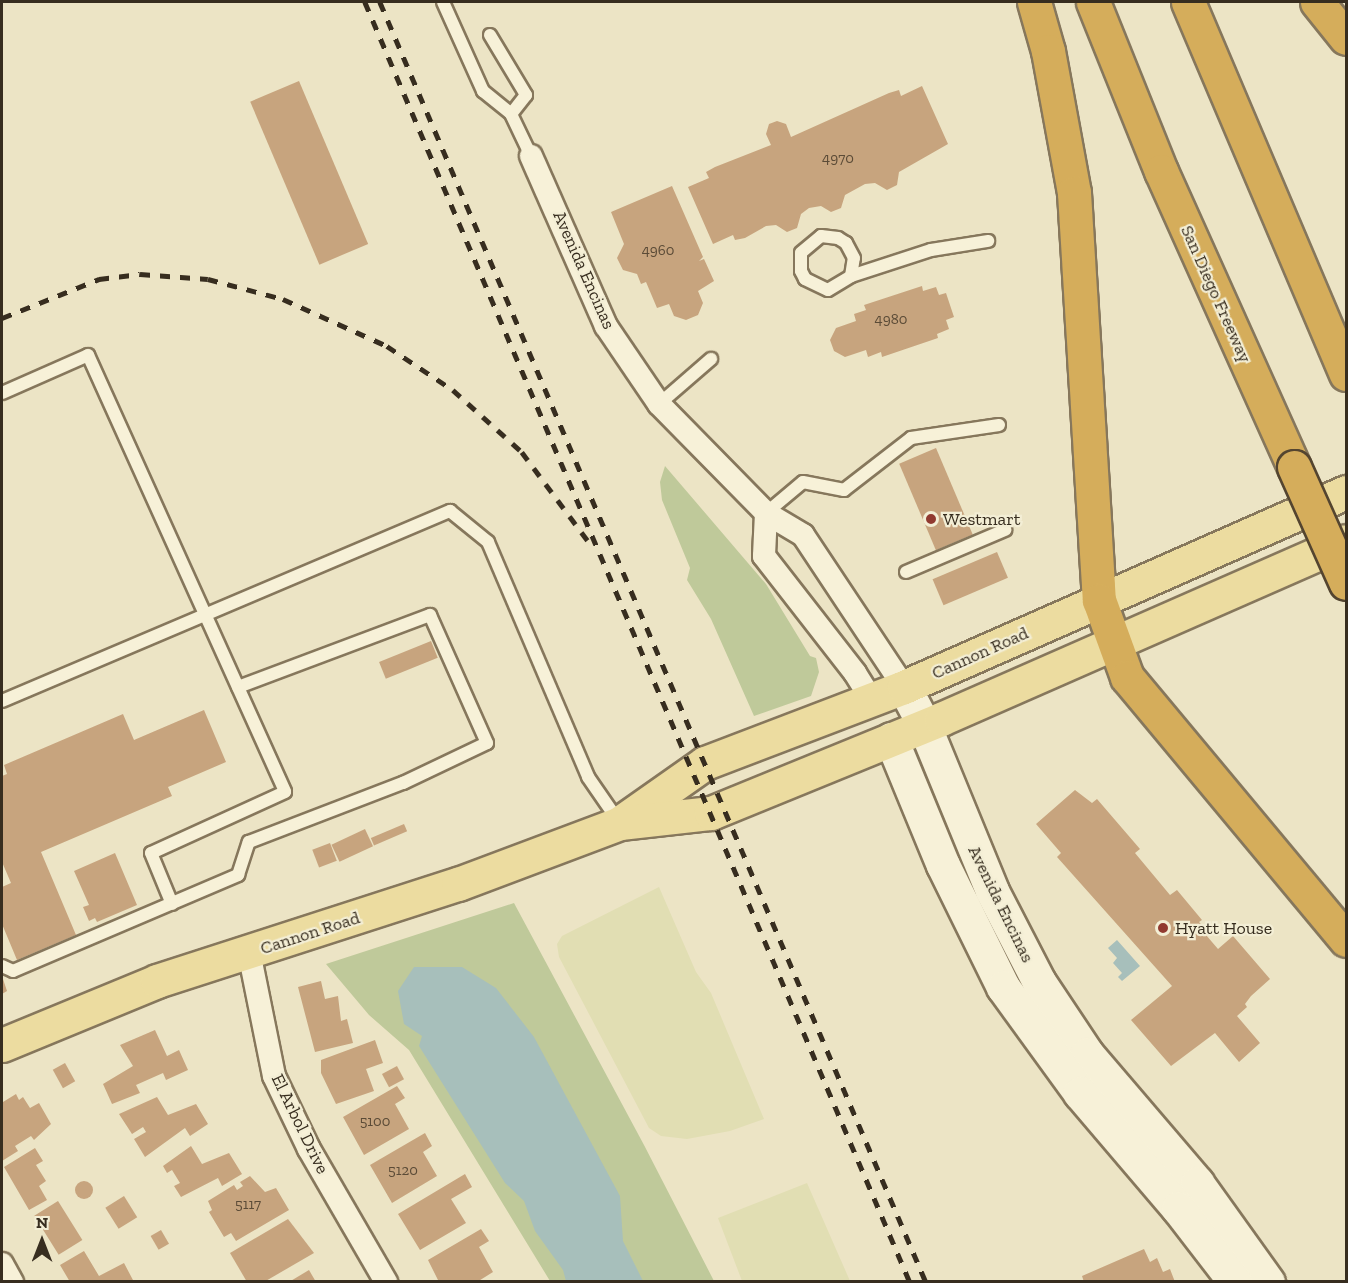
<!DOCTYPE html>
<html>
<head>
<meta charset="utf-8">
<style>
  body { margin:0 }
  #map { position:relative; width:1348px; height:1283px; overflow:hidden; background:#ece4c5; font-family:"Zilla Slab",serif }
  div>[style] { position:absolute }
  [style*='--x'] { left:calc(var(--x)*1px); top:calc(var(--y)*1px); width:calc(var(--w)*1px); rotate:calc(var(--a)*1deg) }
  .farmland>* { inset:0; background:#e1deb3 }
  .green>* { inset:0; background:#bfc99a }
  .water>* { inset:0; background:#a7bfbb }
  .building>* { inset:0; background:#c7a47e; transform-origin:0 0 }
  .round { border-radius:50% }
  .roads { filter:drop-shadow(2px 0 #86775c) drop-shadow(-2px 0 #86775c) drop-shadow(0 2px #86775c) drop-shadow(0 -2px #86775c) }
  .lane>* { height:12px; margin:-6px; padding:0 6px; transform-origin:6px; border-radius:6px; background:#f7f1d8 }
  .street>* { height:22px; margin:-11px; padding:0 11px; transform-origin:11px; border-radius:11px; background:#f7f1d8 }
  .secondary>* { height:33px; margin:-16.5px; padding:0 16.5px; transform-origin:16.5px; border-radius:16.5px; background:#f7f1d8 }
  .primary>* { height:33px; margin:-16.5px; padding:0 16.5px; transform-origin:16.5px; border-radius:16.5px; background:#ecdca0 }
  .highway>* { height:33px; margin:-16.5px; padding:0 16.5px; transform-origin:16.5px; border-radius:16.5px; background:#d5ad5b }
  .rail>* { height:4.5px; margin-top:-2.25px; transform-origin:0; background:repeating-linear-gradient(90deg,#372d1f 0 10px,transparent 0 20px) }
  .bridges { filter:drop-shadow(2px 0 #544530) drop-shadow(-2px 0 #544530) drop-shadow(0 2px #544530) drop-shadow(0 -2px #544530) }
  .highway-bridge>* { height:33px; margin:-16.5px; padding:0 16.5px; transform-origin:16.5px; border-radius:16.5px; background:#d5ad5b }
  .dots>* { width:16px; height:16px; translate:-50% -50%; box-sizing:border-box; border:3px solid #f3eed5; border-radius:50% }
  span { translate:-50% -50%; white-space:nowrap; text-align:center; line-height:1.15; -webkit-text-stroke:4.5px #f3eed5; paint-order:stroke }
  .number-label { font-size:15px; color:#5b4b37 }
  .number-label span { -webkit-text-stroke-width:0 }
  .street-label { font-size:18px; color:#372d1f }
  .poi-label { font-size:18px; color:#372d1f }
  .left { translate:0 -50%; text-align:left }
  .frame { position:absolute; inset:0; border:3px solid #372d1f; pointer-events:none }
  .north { position:absolute; left:12px; top:1211px; width:60px; height:60px; -webkit-text-stroke:4px #f3eed5; paint-order:stroke; rotate:0deg; font-size:16px; font-weight:700; line-height:24px; text-align:center; color:#372d1f }
  .north::after { content:''; display:block; margin:auto; width:21px; height:27px; background:#372d1f; clip-path:polygon(50% 0,100% 100%,50% 72%,0 100%) }
</style>
</head>
<body>
<div id="map">
  <div class="farmland">
    <div style="clip-path:polygon(659px 887px,696px 972px,711px 993px,764px 1119px,730px 1131px,687px 1139px,661px 1136px,649px 1128px,559px 957px,557px 944px,562px 936px)"></div>
    <div style="clip-path:polygon(807px 1183px,850px 1281px,742px 1281px,718px 1218px)"></div>
  </div>
  <div class="green">
    <div style="clip-path:polygon(665px 466px,766px 584px,810px 656px,816px 658px,819px 672px,811px 696px,754px 716px,711px 619px,687px 580px,690px 568px,662px 500px,660px 482px)"></div>
    <div style="clip-path:polygon(514px 903px,644px 1145px,714px 1281px,550px 1281px,409px 1050px,369px 1015px,326px 964px)"></div>
  </div>
  <div class="water">
    <div style="clip-path:polygon(1117px 940px,1140px 966px,1122px 981px,1118px 977px,1122px 973px,1113px 963px,1117px 958px,1108px 948px)"></div>
    <div style="clip-path:polygon(414px 967px,462px 967px,496px 988px,534px 1037px,620px 1196px,623px 1241px,643px 1281px,566px 1281px,563px 1270px,535px 1231px,524px 1201px,505px 1183px,419px 1046px,422px 1036px,404px 1024px,398px 991px)"></div>
  </div>
  <div class="building">
    <div style="left:299px;top:81px;width:177px;height:53px;rotate:67deg"></div>
    <div style="clip-path:polygon(922px 86px,948px 144px,899px 172px,897px 185px,887px 190px,875px 183px,865px 184px,845px 195px,841px 208px,831px 212px,821px 206px,809px 208px,801px 214px,797px 228px,787px 232px,776px 225px,766px 226px,745px 238px,735px 240px,733px 235px,713px 244px,688px 187px,709px 178px,706px 172px,715px 167px,771px 145px,766px 134px,769px 124px,777px 121px,786px 124px,791px 137px,889px 93px,899px 90px,901px 96px)"></div>
    <div style="clip-path:polygon(672px 186px,703px 257px,699px 261px,704px 259px,714px 281px,698px 291px,703px 303px,698px 315px,686px 320px,674px 316px,669px 304px,657px 308px,646px 282px,641px 284px,637px 274px,623px 270px,617px 258px,624px 244px,611px 212px)"></div>
    <div style="clip-path:polygon(922px 286px,923px 291px,936px 287px,939px 295px,946px 293px,954px 317px,946px 320px,949px 329px,937px 334px,938px 338px,882px 357px,881px 352px,868px 357px,866px 350px,845px 357px,834px 351px,830px 340px,836px 328px,856px 321px,854px 314px,866px 310px,864px 305px)"></div>
    <div style="left:936px;top:448px;width:94px;height:40px;rotate:67deg"></div>
    <div style="left:997px;top:552px;width:28px;height:70px;rotate:67deg"></div>
    <div style="left:431px;top:641px;width:18px;height:56px;rotate:68deg"></div>
    <div style="clip-path:polygon(204px 710px,226px 762px,168px 787px,172px 796px,41px 852px,76px 935px,17px 960px,2px 924px,2px 887px,11px 883px,2px 862px,2px 776px,7px 774px,4px 765px,123px 714px,134px 740px)"></div>
    <div style="clip-path:polygon(1075px 790px,1092px 803px,1097px 799px,1140px 849px,1135px 853px,1170px 895px,1177px 890px,1202px 920px,1199px 922px,1209px 933px,1206px 935px,1218px 949px,1233px 936px,1270px 979px,1251px 996px,1245px 1004px,1247px 1007px,1237px 1016px,1260px 1043px,1239px 1062px,1215px 1033px,1171px 1066px,1131px 1020px,1172px 986px,1057px 857px,1061px 853px,1036px 824px)"></div>
    <div style="left:404px;top:824px;width:8px;height:36px;rotate:67deg"></div>
    <div style="left:365px;top:829px;width:19px;height:37px;rotate:65deg"></div>
    <div style="left:330px;top:843px;width:19px;height:19px;rotate:69deg"></div>
    <div style="clip-path:polygon(115px 853px,137px 905px,97px 922px,95px 918px,89px 921px,83px 907px,89px 905px,74px 871px)"></div>
    <div style="clip-path:polygon(2px 976px,7px 991px,2px 994px)"></div>
    <div style="clip-path:polygon(321px 981px,325px 999px,338px 996px,341px 1021px,347px 1019px,353px 1043px,315px 1052px,298px 987px)"></div>
    <div style="clip-path:polygon(155px 1030px,167px 1056px,179px 1050px,188px 1070px,166px 1080px,163px 1073px,136px 1085px,140px 1093px,112px 1104px,103px 1084px,133px 1066px,120px 1045px)"></div>
    <div style="clip-path:polygon(375px 1040px,383px 1063px,366px 1069px,374px 1091px,336px 1104px,321px 1073px,321px 1060px)"></div>
    <div style="left:65px;top:1063px;width:21px;height:14px;rotate:61deg"></div>
    <div style="left:397px;top:1066px;width:15px;height:17px;rotate:62deg"></div>
    <div style="clip-path:polygon(397px 1086px,405px 1098px,395px 1104px,409px 1129px,364px 1155px,343px 1117px)"></div>
    <div style="clip-path:polygon(16px 1094px,19px 1100px,23px 1097px,30px 1108px,39px 1103px,51px 1124px,34px 1140px,31px 1136px,15px 1146px,18px 1151px,2px 1161px,2px 1099px,3px 1102px)"></div>
    <div style="clip-path:polygon(157px 1097px,168px 1115px,196px 1104px,208px 1124px,190px 1136px,185px 1128px,145px 1157px,134px 1139px,146px 1132px,143px 1127px,132px 1134px,119px 1114px)"></div>
    <div style="clip-path:polygon(425px 1133px,432px 1146px,423px 1152px,437px 1176px,392px 1203px,370px 1165px)"></div>
    <div style="clip-path:polygon(191px 1146px,202px 1164px,229px 1153px,242px 1174px,222px 1186px,218px 1178px,181px 1197px,174px 1186px,180px 1183px,172px 1170px,167px 1173px,163px 1166px)"></div>
    <div style="clip-path:polygon(35px 1148px,43px 1161px,36px 1165px,46px 1181px,39px 1186px,47px 1200px,29px 1210px,4px 1167px)"></div>
    <div style="clip-path:polygon(465px 1174px,472px 1187px,451px 1199px,466px 1223px,420px 1250px,398px 1214px)"></div>
    <div style="clip-path:polygon(250px 1176px,265px 1192px,276px 1188px,289px 1210px,236px 1241px,231px 1233px,224px 1237px,209px 1212px,212px 1210px,208px 1201px,234px 1185px,237px 1190px,243px 1186px,240px 1182px)"></div>
    <div class="round" style="left:75px;top:1181px;width:18px;height:18px"></div>
    <div style="left:124px;top:1196px;width:25px;height:22px;rotate:58deg"></div>
    <div style="left:58px;top:1201px;width:46px;height:28px;rotate:58deg"></div>
    <div style="clip-path:polygon(288px 1219px,314px 1253px,264px 1282px,247px 1282px,230px 1253px)"></div>
    <div style="clip-path:polygon(481px 1229px,489px 1241px,479px 1247px,493px 1272px,477px 1282px,439px 1282px,428px 1260px)"></div>
    <div style="left:161px;top:1230px;width:16px;height:12px;rotate:60deg"></div>
    <div style="clip-path:polygon(1144px 1249px,1150px 1262px,1157px 1258px,1163px 1272px,1170px 1269px,1175px 1282px,1084px 1282px,1082px 1276px)"></div>
    <div style="clip-path:polygon(84px 1251px,99px 1276px,124px 1263px,134px 1282px,70px 1282px,60px 1265px)"></div>
    <div style="clip-path:polygon(309px 1270px,316px 1282px,289px 1282px)"></div>
  </div>
  <div class="roads">
    <div class="lane">
      <div style="--x:443;--y:2;--w:98;--a:65.8"></div>
      <div style="--x:483;--y:91;--w:36;--a:39"></div>
      <div style="--x:511;--y:114;--w:47;--a:64.5"></div>
      <div style="--x:490;--y:35;--w:70;--a:59"></div>
      <div style="--x:526;--y:95;--w:24;--a:128"></div>
      <div style="--x:851;--y:276;--w:18;--a:-81"></div>
      <div style="--x:854;--y:258;--w:17;--a:-118"></div>
      <div style="--x:846;--y:243;--w:9;--a:-148"></div>
      <div style="--x:838;--y:238;--w:17;--a:-173"></div>
      <div style="--x:821;--y:236;--w:26;--a:140"></div>
      <div style="--x:801;--y:253;--w:18;--a:90"></div>
      <div style="--x:801;--y:271;--w:9;--a:63"></div>
      <div style="--x:805;--y:279;--w:25;--a:26"></div>
      <div style="--x:828;--y:290;--w:27;--a:-31"></div>
      <div style="--x:851;--y:276;--w:84;--a:-18"></div>
      <div style="--x:931;--y:250;--w:58;--a:-9"></div>
      <div style="--x:2;--y:393;--w:94;--a:-23.8"></div>
      <div style="--x:88;--y:355;--w:479;--a:65.7"></div>
      <div style="--x:285;--y:792;--w:147;--a:155.5"></div>
      <div style="--x:151;--y:853;--w:55;--a:67.6"></div>
      <div style="--x:659;--y:404;--w:69;--a:-40.9"></div>
      <div style="--x:766;--y:513;--w:48;--a:-40"></div>
      <div style="--x:803;--y:482;--w:42;--a:11"></div>
      <div style="--x:844;--y:490;--w:85;--a:-37.8"></div>
      <div style="--x:911;--y:438;--w:89;--a:-8.4"></div>
      <div style="--x:906;--y:572;--w:108;--a:-23"></div>
      <div style="--x:2;--y:701;--w:487;--a:-23"></div>
      <div style="--x:450;--y:511;--w:49;--a:39.2"></div>
      <div style="--x:488;--y:542;--w:255;--a:66.9"></div>
      <div style="--x:588;--y:777;--w:55;--a:55.4"></div>
      <div style="--x:2;--y:966;--w:12;--a:24"></div>
      <div style="--x:13;--y:971;--w:245;--a:-23.1"></div>
      <div style="--x:238;--y:875;--w:35;--a:-72"></div>
      <div style="--x:249;--y:842;--w:165;--a:-21"></div>
      <div style="--x:403;--y:783;--w:93;--a:-25.5"></div>
      <div style="--x:487;--y:743;--w:140;--a:-114"></div>
      <div style="--x:430;--y:615;--w:205;--a:159.4"></div>
    </div>
    <div class="street">
      <div style="--x:531;--y:156;--w:186;--a:66.2"></div>
      <div style="--x:606;--y:326;--w:94;--a:55.8"></div>
      <div style="--x:659;--y:404;--w:153;--a:45.5"></div>
      <div style="--x:766;--y:513;--w:43;--a:30.7"></div>
      <div style="--x:803;--y:535;--w:182;--a:56.4"></div>
      <div style="--x:766;--y:513;--w:43;--a:92.7"></div>
      <div style="--x:764;--y:556;--w:148;--a:52.1"></div>
      <div style="--x:855;--y:673;--w:31;--a:58"></div>
      <div style="--x:249;--y:952;--w:126;--a:78.6"></div>
      <div style="--x:274;--y:1076;--w:81;--a:64.4"></div>
      <div style="--x:309;--y:1149;--w:154;--a:59.9"></div>
      <div style="--x:2;--y:1264;--w:21;--a:61"></div>
    </div>
    <div class="secondary">
      <div style="--x:904;--y:687;--w:43;--a:62.2"></div>
      <div style="--x:924;--y:725;--w:179;--a:67.7"></div>
      <div style="--x:992;--y:891;--w:102;--a:62.7"></div>
      <div style="--x:1039;--y:982;--w:87;--a:56.3"></div>
      <div style="--x:1087;--y:1054;--w:170;--a:49.5"></div>
      <div style="--x:1197;--y:1183;--w:122;--a:54.4"></div>
      <div style="--x:891;--y:739;--w:136;--a:67.6"></div>
      <div style="--x:943;--y:865;--w:136;--a:63.8"></div>
      <div style="--x:1003;--y:987;--w:131;--a:54"></div>
      <div style="--x:1080;--y:1093;--w:151;--a:49.6"></div>
      <div style="--x:1178;--y:1208;--w:93;--a:52.4"></div>
    </div>
    <div class="primary">
      <div style="--x:621;--y:822;--w:103;--a:-35.1"></div>
      <div style="--x:705;--y:763;--w:213;--a:-20.9"></div>
      <div style="--x:904;--y:687;--w:483;--a:-23.8"></div>
      <div style="--x:2;--y:1045;--w:168;--a:-22.4"></div>
      <div style="--x:157;--y:981;--w:316;--a:-17.9"></div>
      <div style="--x:458;--y:884;--w:173;--a:-20.6"></div>
      <div style="--x:620;--y:823;--w:92;--a:-6.3"></div>
      <div style="--x:711;--y:813;--w:248;--a:-22.2"></div>
      <div style="--x:941;--y:719;--w:442;--a:-23.7"></div>
    </div>
    <div class="highway">
      <div style="--x:1034;--y:2;--w:51;--a:74.1"></div>
      <div style="--x:1048;--y:51;--w:144;--a:79.6"></div>
      <div style="--x:1074;--y:193;--w:408;--a:86.5"></div>
      <div style="--x:1099;--y:600;--w:82;--a:70"></div>
      <div style="--x:1127;--y:677;--w:342;--a:50.2"></div>
      <div style="--x:1093;--y:2;--w:182;--a:68.1"></div>
      <div style="--x:1161;--y:171;--w:325;--a:65.8"></div>
      <div style="--x:1188;--y:2;--w:404;--a:67"></div>
      <div style="--x:1317;--y:2;--w:46;--a:51.1"></div>
    </div>
  </div>
  <div class="rail">
    <div style="--x:365;--y:2;--w:1391;--a:66.94"></div>
    <div style="--x:380;--y:2;--w:1392;--a:66.9"></div>
    <div style="--x:2;--y:318;--w:105;--a:-21.9"></div>
    <div style="--x:99;--y:279;--w:41;--a:-7"></div>
    <div style="--x:140;--y:274;--w:68;--a:4.2"></div>
    <div style="--x:208;--y:279;--w:78;--a:14.9"></div>
    <div style="--x:283;--y:299;--w:114;--a:24.3"></div>
    <div style="--x:387;--y:346;--w:79;--a:33.7"></div>
    <div style="--x:453;--y:390;--w:93;--a:41.9"></div>
    <div style="--x:522;--y:452;--w:111;--a:53.4"></div>
  </div>
  <div class="bridges">
    <div class="highway-bridge">
      <div style="--x:1294;--y:467;--w:127;--a:65.9"></div>
    </div>
  </div>
  <div class="dots">
    <div style="left:931px;top:519px;background:#913a30"></div>
    <div style="left:1163px;top:928px;background:#913a30"></div>
  </div>
  <div class="number-label">
    <span style="left:838px;top:159px">4970</span>
    <span style="left:658px;top:251px">4960</span>
    <span style="left:891px;top:320px">4980</span>
    <span style="left:375px;top:1122px">5100</span>
    <span style="left:403px;top:1171px">5120</span>
    <span style="left:248px;top:1205px">5117</span>
  </div>
  <div class="street-label">
    <span style="left:584px;top:270px;rotate:66deg">Avenida Encinas</span>
    <span style="left:1216px;top:294px;rotate:66deg">San Diego Freeway</span>
    <span style="left:980px;top:653px;rotate:-24deg">Cannon Road</span>
    <span style="left:1001px;top:904px;rotate:64deg">Avenida Encinas</span>
    <span style="left:310px;top:933px;rotate:-18deg">Cannon Road</span>
    <span style="left:300px;top:1124px;rotate:64deg">El Arbol Drive</span>
  </div>
  <div class="poi-label">
    <span class="left" style="left:943px;top:519px">Westmart</span>
    <span class="left" style="left:1175px;top:928px">Hyatt House</span>
  </div>
  <div class="frame"></div>
  <div class="north">N</div>
</div>
</body>
</html>
